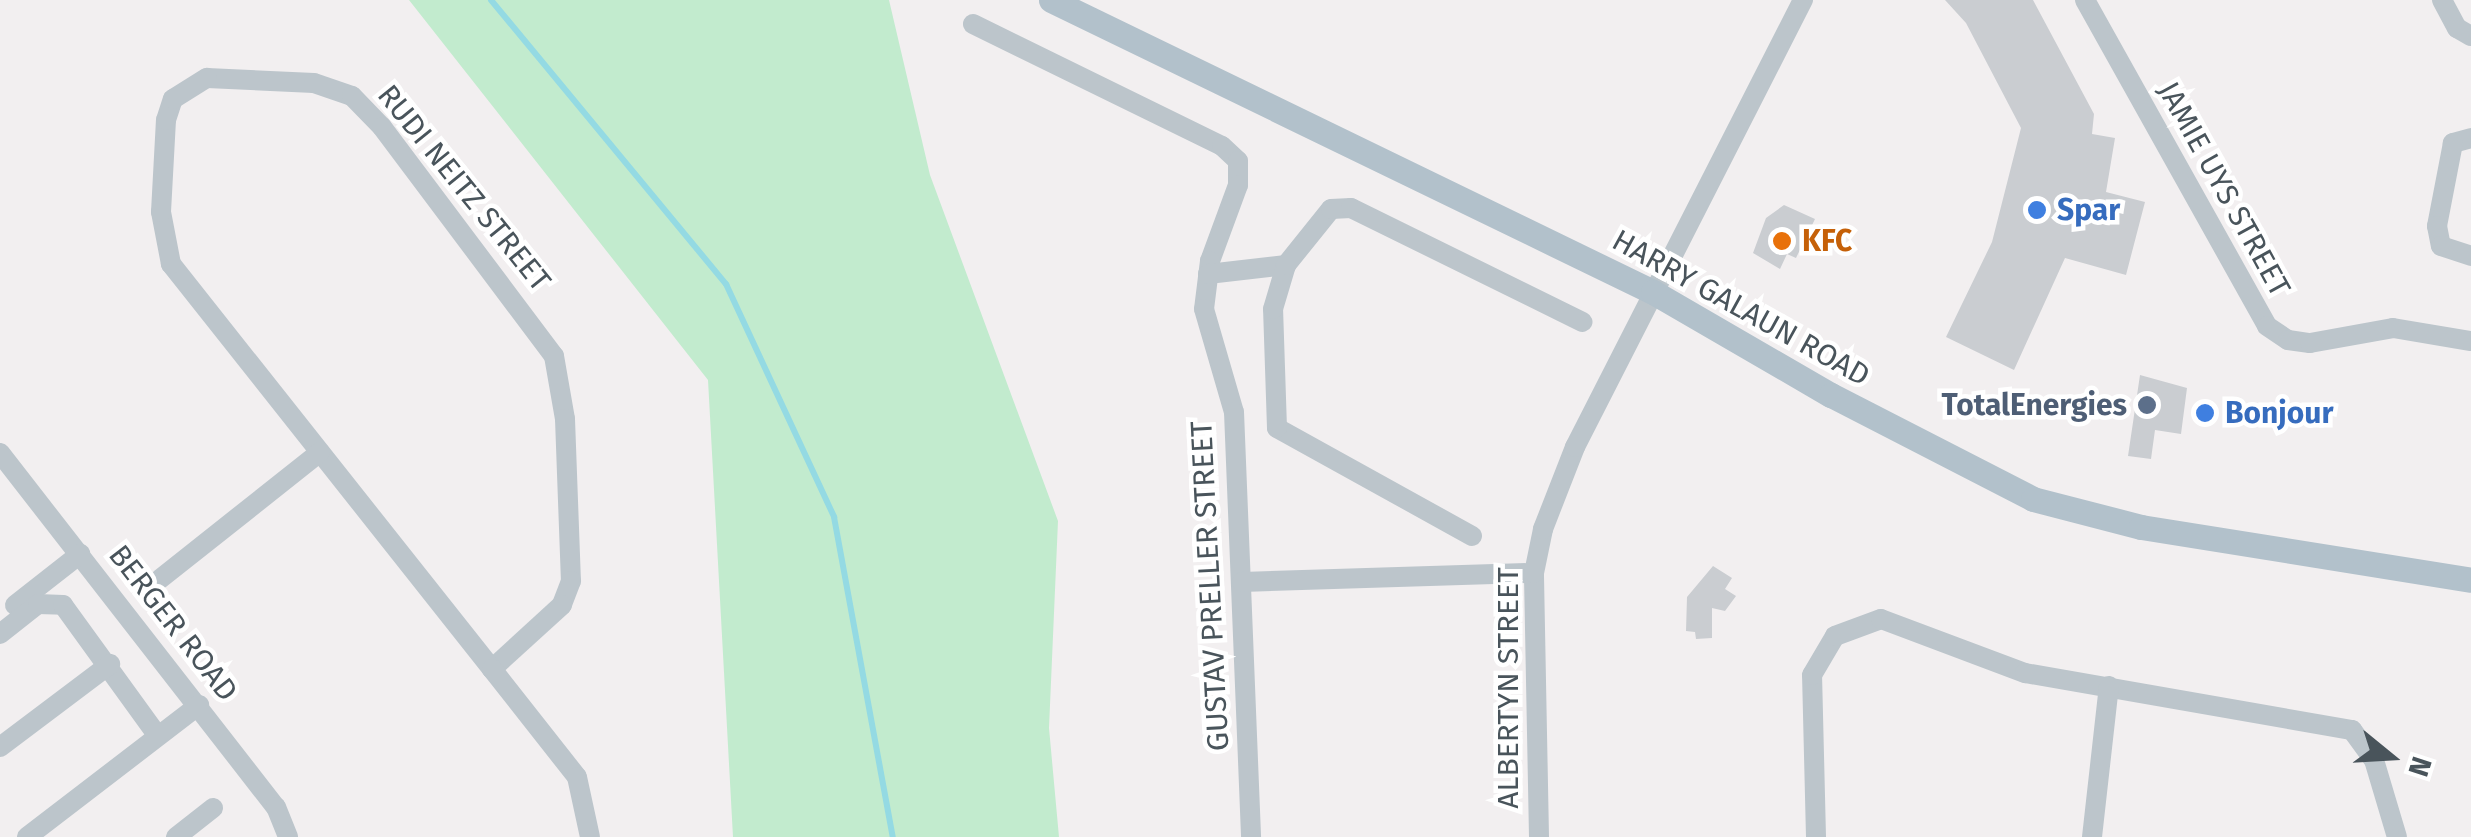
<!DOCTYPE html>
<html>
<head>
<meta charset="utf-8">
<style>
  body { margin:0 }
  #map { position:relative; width:2471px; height:837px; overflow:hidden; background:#f2eff0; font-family:"Fira Sans",sans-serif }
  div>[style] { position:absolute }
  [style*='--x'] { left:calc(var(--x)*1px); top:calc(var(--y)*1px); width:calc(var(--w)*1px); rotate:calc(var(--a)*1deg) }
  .green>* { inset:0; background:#c2ebce }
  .stream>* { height:6px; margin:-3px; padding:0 3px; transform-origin:3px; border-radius:3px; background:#94dae3 }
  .building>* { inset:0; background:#cacdd1 }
  .minor>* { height:20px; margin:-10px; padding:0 10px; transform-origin:10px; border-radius:10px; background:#bcc5cb }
  .major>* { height:25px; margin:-12.5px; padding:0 12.5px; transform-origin:12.5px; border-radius:12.5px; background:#b2c1cb }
  .dots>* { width:28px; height:28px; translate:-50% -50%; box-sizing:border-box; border:5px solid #fff; border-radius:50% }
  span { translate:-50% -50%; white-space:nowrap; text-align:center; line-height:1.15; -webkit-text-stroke:9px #fff; paint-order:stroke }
  .street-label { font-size:30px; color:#49545b }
  .shop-label { font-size:30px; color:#366cbe; font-weight:700 }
  .left { translate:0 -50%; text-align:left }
  .food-label { font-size:30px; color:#c56008; font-weight:700 }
  .service-label { font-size:30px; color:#4e5e75; font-weight:700 }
  .right { translate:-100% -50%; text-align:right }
  .north { position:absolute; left:2341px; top:707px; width:100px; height:100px; -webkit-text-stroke:8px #fff; paint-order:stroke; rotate:108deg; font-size:28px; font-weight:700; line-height:40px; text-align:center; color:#49545b }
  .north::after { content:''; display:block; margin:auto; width:35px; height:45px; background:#49545b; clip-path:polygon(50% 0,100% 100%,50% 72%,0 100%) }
</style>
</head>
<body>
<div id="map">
  <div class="green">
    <div style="clip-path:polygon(409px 0,889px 0,930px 175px,1058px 521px,1049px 728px,1059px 837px,733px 837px,708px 380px)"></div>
  </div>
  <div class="stream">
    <div style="--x:491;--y:0;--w:369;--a:50.4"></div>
    <div style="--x:726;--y:284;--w:257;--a:65.1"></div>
    <div style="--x:834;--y:517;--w:325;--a:79.6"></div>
  </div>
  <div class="building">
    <div style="clip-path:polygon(1945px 0,2033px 0,2094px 114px,2092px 134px,2115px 138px,2106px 192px,2145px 202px,2126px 275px,2065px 258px,2014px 370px,1946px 337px,1992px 242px,2021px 128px,1966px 23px)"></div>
    <div style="clip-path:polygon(1784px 205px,1815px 219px,1796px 258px,1787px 254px,1780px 269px,1753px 253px,1766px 218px)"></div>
    <div style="clip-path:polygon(2140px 375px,2187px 388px,2181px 434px,2155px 430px,2151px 459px,2128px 456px)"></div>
    <div style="clip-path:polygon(1713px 566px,1732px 578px,1725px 589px,1736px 596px,1725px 611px,1712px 608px,1712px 638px,1696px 639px,1695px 632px,1686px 631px,1687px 597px)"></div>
  </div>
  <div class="minor">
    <div style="--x:2085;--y:0;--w:373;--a:60.8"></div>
    <div style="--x:2267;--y:326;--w:25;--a:34"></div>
    <div style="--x:2288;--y:340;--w:22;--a:8"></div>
    <div style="--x:2310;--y:343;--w:84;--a:-10.2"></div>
    <div style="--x:2393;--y:328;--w:79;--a:9.5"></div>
    <div style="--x:2442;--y:0;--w:32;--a:62"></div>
    <div style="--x:2457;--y:28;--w:16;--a:30"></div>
    <div style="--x:973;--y:24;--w:277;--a:26.1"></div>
    <div style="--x:1222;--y:146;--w:22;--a:43"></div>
    <div style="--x:1238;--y:161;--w:24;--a:90"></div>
    <div style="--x:1238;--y:185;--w:81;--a:110.2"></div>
    <div style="--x:1210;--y:261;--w:48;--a:97.1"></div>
    <div style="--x:1204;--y:309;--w:107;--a:73.8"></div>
    <div style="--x:1234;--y:412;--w:425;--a:87.7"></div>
    <div style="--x:207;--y:78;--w:107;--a:2.7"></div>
    <div style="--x:314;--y:83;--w:40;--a:18.9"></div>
    <div style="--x:352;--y:96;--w:43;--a:45.9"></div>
    <div style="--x:382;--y:127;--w:286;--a:53.1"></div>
    <div style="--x:554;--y:356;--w:64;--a:80.1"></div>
    <div style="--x:565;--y:419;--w:162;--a:87.9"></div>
    <div style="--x:571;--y:581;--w:26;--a:111"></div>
    <div style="--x:562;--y:605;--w:95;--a:137.6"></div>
    <div style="--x:492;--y:669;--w:517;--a:-128.4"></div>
    <div style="--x:171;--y:264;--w:53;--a:-100.9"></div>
    <div style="--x:161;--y:212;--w:92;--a:-86.9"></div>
    <div style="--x:166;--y:120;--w:22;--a:-72"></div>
    <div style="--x:173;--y:99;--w:40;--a:-32"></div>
    <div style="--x:2471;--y:138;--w:19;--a:164"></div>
    <div style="--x:2453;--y:143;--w:85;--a:100.9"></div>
    <div style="--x:2437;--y:226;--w:20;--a:79"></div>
    <div style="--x:2441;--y:246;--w:32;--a:18"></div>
    <div style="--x:1208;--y:274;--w:79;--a:-6.6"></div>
    <div style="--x:0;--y:453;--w:449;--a:52.1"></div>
    <div style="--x:276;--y:807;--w:32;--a:68"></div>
    <div style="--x:1472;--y:536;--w:223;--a:-151"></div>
    <div style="--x:1277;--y:428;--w:119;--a:-91.9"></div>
    <div style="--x:1273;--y:309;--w:46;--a:-73.5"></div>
    <div style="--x:1286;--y:265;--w:72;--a:-51.2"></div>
    <div style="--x:1331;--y:209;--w:20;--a:-3"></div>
    <div style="--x:1351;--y:208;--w:258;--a:26.2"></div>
    <div style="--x:160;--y:579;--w:204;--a:-38.4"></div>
    <div style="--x:1242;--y:582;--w:292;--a:-1.8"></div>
    <div style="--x:15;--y:605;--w:83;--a:-38.1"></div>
    <div style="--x:0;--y:634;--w:48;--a:-38.3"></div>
    <div style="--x:38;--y:604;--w:25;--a:2"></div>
    <div style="--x:63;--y:605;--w:160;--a:54.1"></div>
    <div style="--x:492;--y:669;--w:137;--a:51.8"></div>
    <div style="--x:577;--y:777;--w:61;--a:77.8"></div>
    <div style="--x:0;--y:747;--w:138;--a:-37"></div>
    <div style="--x:27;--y:837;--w:217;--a:-37.5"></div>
    <div style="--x:176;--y:837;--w:47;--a:-38.1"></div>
    <div style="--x:1539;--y:837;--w:264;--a:-91.1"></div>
    <div style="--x:1534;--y:573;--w:45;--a:-78.4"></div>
    <div style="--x:1543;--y:529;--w:88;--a:-68.7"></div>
    <div style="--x:1575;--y:447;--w:502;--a:-62.98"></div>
    <div style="--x:1816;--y:837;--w:162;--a:-91.4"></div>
    <div style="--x:1812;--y:675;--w:45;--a:-59.5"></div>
    <div style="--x:1835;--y:636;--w:49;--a:-20.3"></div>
    <div style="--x:1881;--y:619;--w:154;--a:20.6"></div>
    <div style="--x:2025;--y:673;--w:332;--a:9.9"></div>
    <div style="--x:2352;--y:730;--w:37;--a:54"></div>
    <div style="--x:2374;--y:760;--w:80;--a:73.4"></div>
    <div style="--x:2092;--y:837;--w:152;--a:-83.6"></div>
  </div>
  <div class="major">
    <div style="--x:1051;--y:0;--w:669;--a:25.88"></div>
    <div style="--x:1653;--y:292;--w:206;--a:30.1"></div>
    <div style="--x:1831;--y:395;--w:227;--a:27.2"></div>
    <div style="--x:2033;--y:499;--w:112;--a:14.5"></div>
    <div style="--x:2141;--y:527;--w:334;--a:9.1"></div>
  </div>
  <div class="dots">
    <div style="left:2037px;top:210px;background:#3f7fe0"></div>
    <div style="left:1782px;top:241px;background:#e8710a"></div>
    <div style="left:2147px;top:405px;background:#5c6f8a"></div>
    <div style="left:2205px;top:413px;background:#3f7fe0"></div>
  </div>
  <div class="street-label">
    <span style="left:464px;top:188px;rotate:51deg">RUDI NEITZ STREET</span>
    <span style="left:2224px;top:189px;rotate:61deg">JAMIE UYS STREET</span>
    <span style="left:1741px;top:308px;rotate:29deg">HARRY GALAUN ROAD</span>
    <span style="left:1210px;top:586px;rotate:-93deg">GUSTAV PRELLER STREET</span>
    <span style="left:173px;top:623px;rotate:52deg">BERGER ROAD</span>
    <span style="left:1508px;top:688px;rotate:-90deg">ALBERTYN STREET</span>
  </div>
  <div class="shop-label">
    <span class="left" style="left:2057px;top:210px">Spar</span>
    <span class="left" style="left:2225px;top:413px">Bonjour</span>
  </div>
  <div class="food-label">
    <span class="left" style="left:1802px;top:241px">KFC</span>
  </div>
  <div class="service-label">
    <span class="right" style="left:2127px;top:405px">TotalEnergies</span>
  </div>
  <div class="north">N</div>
</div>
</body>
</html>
